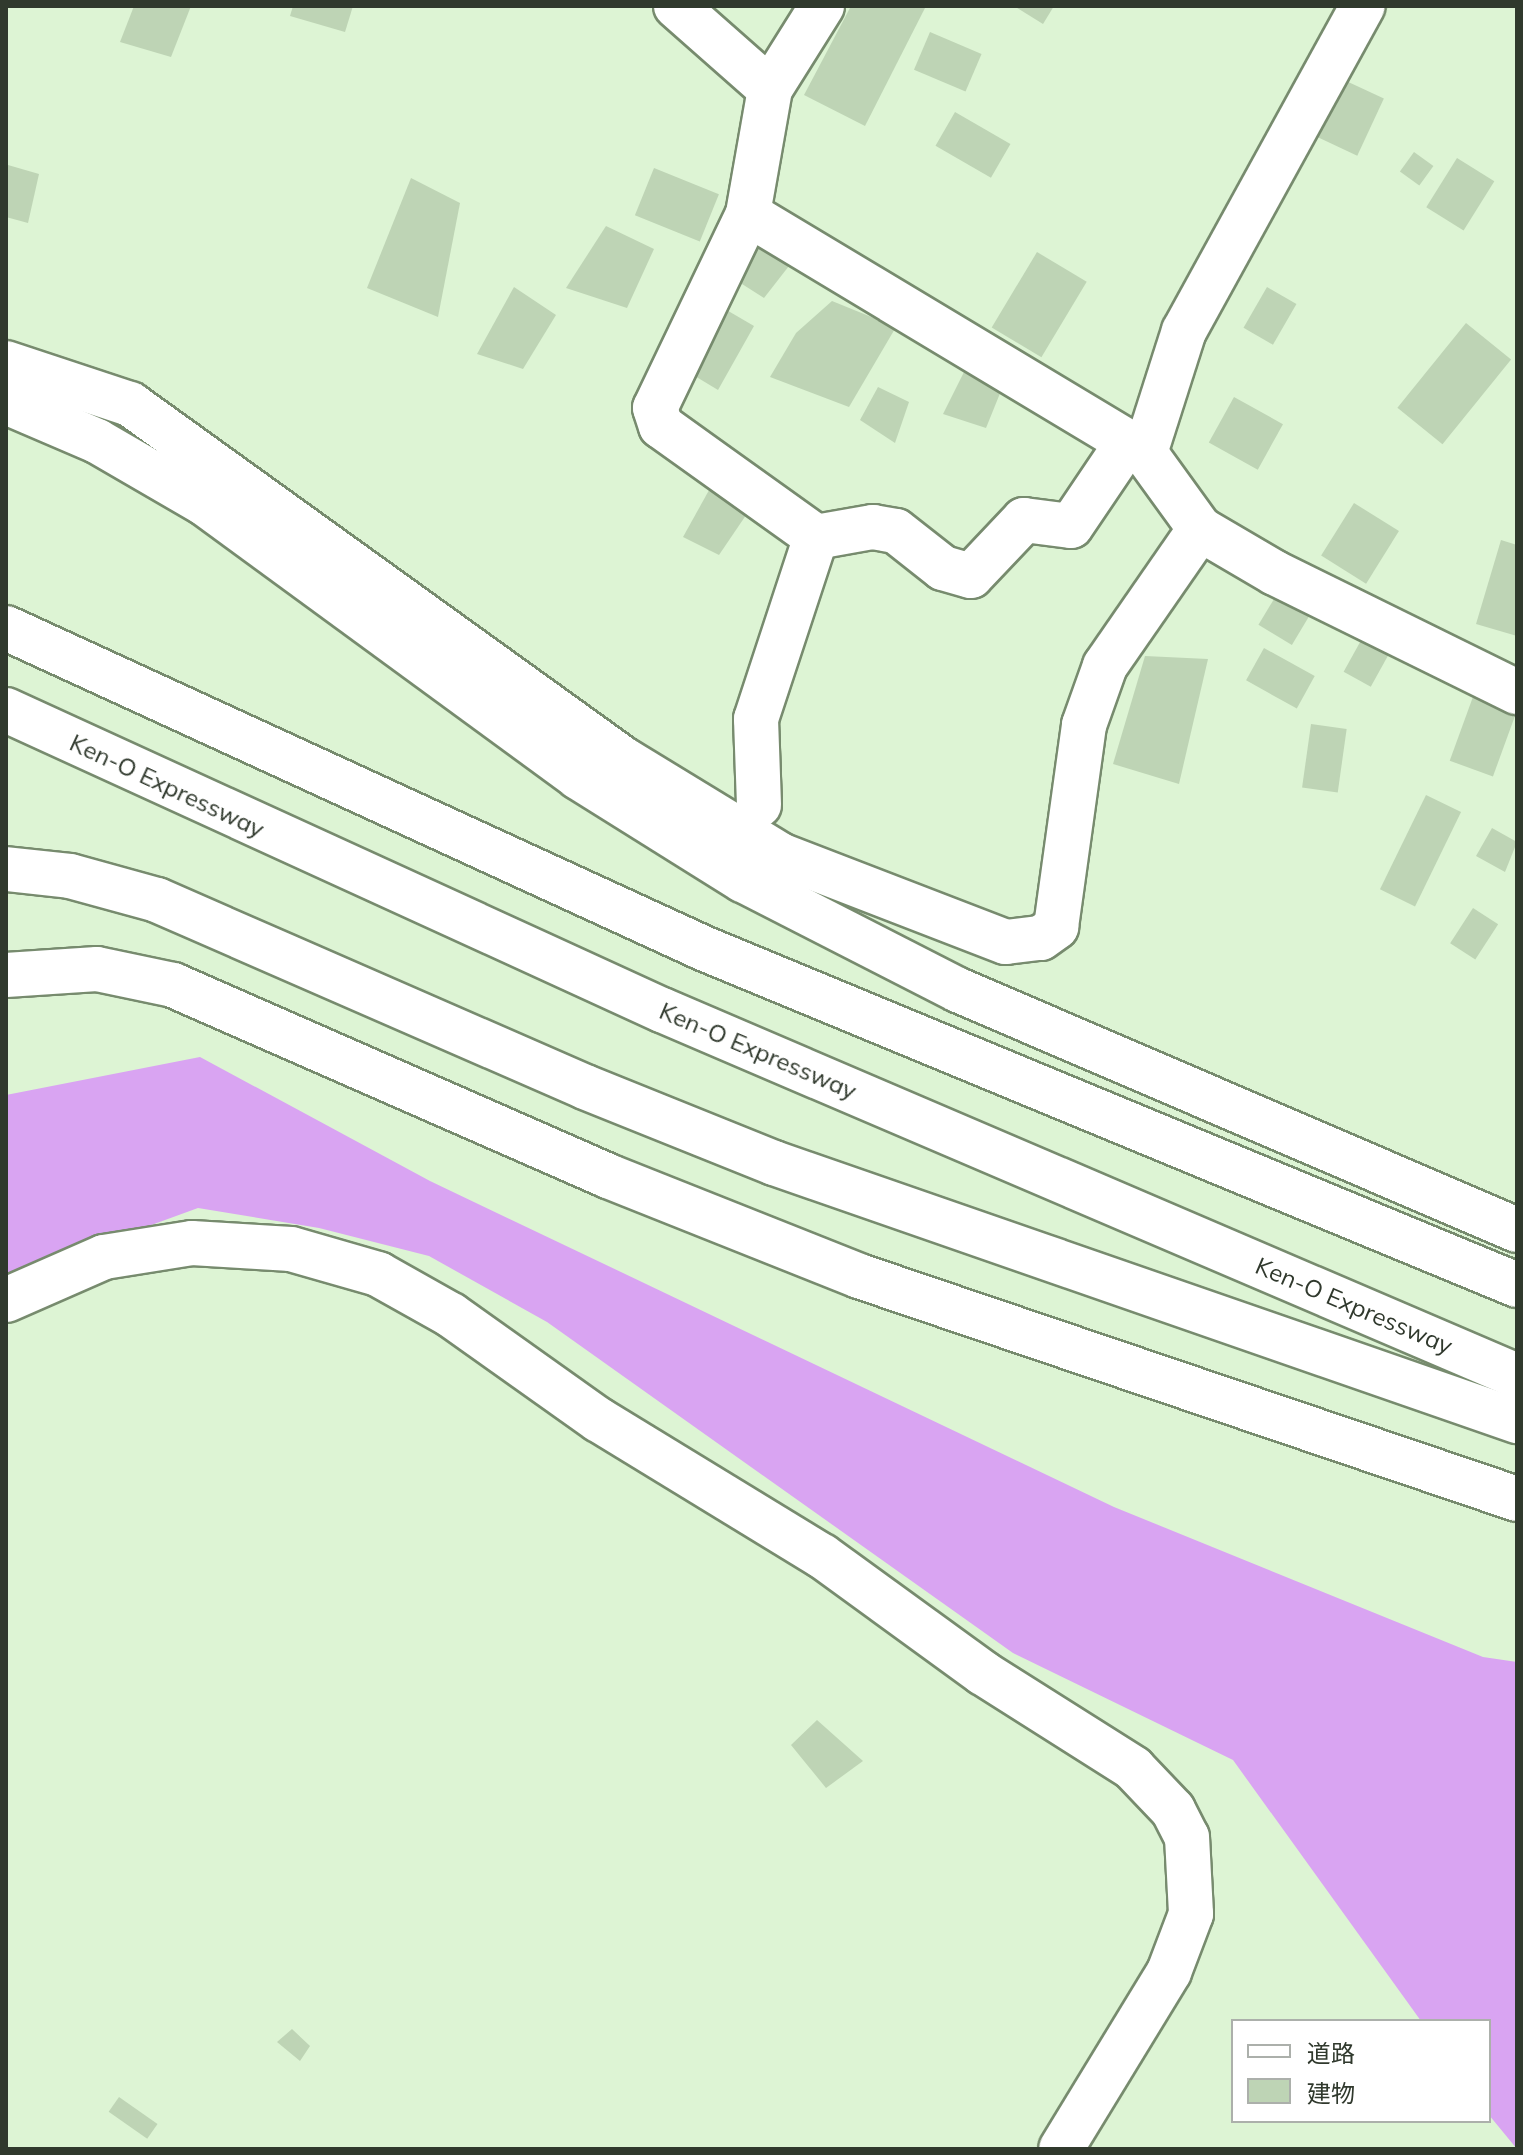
<!DOCTYPE html>
<html>
<head>
<meta charset="utf-8">
<style>
  body { margin:0 }
  #map { position:relative; width:1523px; height:2155px; overflow:hidden; background:#ddf4d4; font-family:Mulish,"Noto Sans JP",sans-serif }
  div>[style] { position:absolute }
  [style*='--x'] { left:calc(var(--x)*1px); top:calc(var(--y)*1px); width:calc(var(--w)*1px); rotate:calc(var(--a)*1deg) }
  .forest>* { inset:0; background:#d9a4f2 }
  .building>* { inset:0; background:#bed4b5; transform-origin:0 0 }
  .roads { filter:drop-shadow(2px 0 #778b6e) drop-shadow(-2px 0 #778b6e) drop-shadow(0 2px #778b6e) drop-shadow(0 -2px #778b6e) }
  .minor>* { height:44px; margin:-22px; padding:0 22px; transform-origin:22px; border-radius:22px; background:#fff }
  .highway>* { height:44px; margin:-22px; padding:0 22px; transform-origin:22px; border-radius:22px; background:#fff }
  span { translate:-50% -50%; white-space:nowrap; text-align:center; line-height:1.15; -webkit-text-stroke:6px #fff; paint-order:stroke }
  .street-label { font-size:24px; color:#30392d }
  .frame { position:absolute; inset:0; border:8px solid #30392d; pointer-events:none }
  .legend { position:absolute; left:1231px; top:2019px; width:260px; height:104px; box-sizing:border-box; background:#fff; border:2px solid #acb0ab; margin:0; padding:10px 14px; list-style:none; font-size:24px; color:#30392d }
  .legend li { display:flex; align-items:center; gap:16px; height:40px }
  .legend b { width:40px; border:2px solid #acb0ab }
</style>
</head>
<body>
<div id="map">
  <div class="forest">
    <div style="clip-path:polygon(200px 1057px,430px 1181px,1114px 1507px,1483px 1657px,1517px 1662px,1517px 2149px,1489px 2115px,1489px 2021px,1421px 2021px,1233px 1760px,1013px 1653px,547px 1322px,429px 1256px,319px 1228px,198px 1208px,6px 1278px,6px 1095px)"></div>
  </div>
  <div class="building">
    <div style="clip-path:polygon(134px 6px,191px 6px,171px 57px,120px 42px)"></div>
    <div style="clip-path:polygon(293px 6px,353px 6px,345px 32px,290px 16px)"></div>
    <div style="clip-path:polygon(851px 6px,925px 8px,865px 126px,804px 95px)"></div>
    <div style="clip-path:polygon(1014px 6px,1054px 6px,1043px 24px)"></div>
    <div style="left:930px;top:32px;width:56px;height:41px;rotate:23deg"></div>
    <div style="left:1344px;top:80px;width:44px;height:63px;rotate:25deg"></div>
    <div style="left:955px;top:112px;width:64px;height:39px;rotate:30deg"></div>
    <div style="left:1414px;top:152px;width:24px;height:24px;rotate:36deg"></div>
    <div style="left:1457px;top:158px;width:44px;height:58px;rotate:32deg"></div>
    <div style="clip-path:polygon(8px 165px,39px 174px,28px 223px,6px 217px)"></div>
    <div style="left:654px;top:168px;width:70px;height:51px;rotate:22deg"></div>
    <div style="clip-path:polygon(411px 178px,460px 203px,438px 317px,367px 288px)"></div>
    <div style="clip-path:polygon(761px 222px,803px 248px,764px 298px,720px 270px)"></div>
    <div style="clip-path:polygon(606px 226px,654px 249px,627px 308px,566px 288px)"></div>
    <div style="left:1037px;top:252px;width:58px;height:88px;rotate:31deg"></div>
    <div style="clip-path:polygon(514px 287px,556px 315px,523px 369px,477px 354px)"></div>
    <div style="left:1267px;top:287px;width:34px;height:47px;rotate:30deg"></div>
    <div style="clip-path:polygon(832px 301px,896px 327px,849px 407px,770px 377px,796px 333px)"></div>
    <div style="clip-path:polygon(718px 305px,754px 326px,718px 390px,675px 364px)"></div>
    <div style="left:1466px;top:323px;width:58px;height:109px;rotate:39deg"></div>
    <div style="clip-path:polygon(973px 354px,1003px 386px,986px 428px,943px 414px)"></div>
    <div style="clip-path:polygon(878px 387px,909px 402px,895px 443px,860px 420px)"></div>
    <div style="left:1234px;top:397px;width:56px;height:52px;rotate:29deg"></div>
    <div style="clip-path:polygon(713px 483px,759px 496px,719px 555px,683px 537px)"></div>
    <div style="left:1354px;top:503px;width:53px;height:62px;rotate:32deg"></div>
    <div style="clip-path:polygon(1501px 540px,1517px 545px,1517px 636px,1476px 624px)"></div>
    <div style="left:1277px;top:594px;width:39px;height:36px;rotate:31deg"></div>
    <div style="left:1364px;top:635px;width:31px;height:42px;rotate:29deg"></div>
    <div style="left:1264px;top:648px;width:58px;height:37px;rotate:29deg"></div>
    <div style="clip-path:polygon(1145px 656px,1208px 659px,1179px 784px,1113px 764px)"></div>
    <div style="left:1474px;top:694px;width:46px;height:71px;rotate:20deg"></div>
    <div style="left:1311px;top:724px;width:36px;height:64px;rotate:8deg"></div>
    <div style="left:1426px;top:795px;width:39px;height:105px;rotate:26deg"></div>
    <div style="clip-path:polygon(1492px 828px,1517px 842px,1505px 872px,1476px 856px)"></div>
    <div style="left:1473px;top:908px;width:30px;height:42px;rotate:33deg"></div>
    <div style="clip-path:polygon(817px 1720px,863px 1761px,826px 1788px,791px 1745px)"></div>
    <div style="clip-path:polygon(292px 2029px,310px 2046px,300px 2061px,277px 2042px)"></div>
    <div style="left:119px;top:2097px;width:47px;height:18px;rotate:35deg"></div>
  </div>
  <div class="roads">
    <div class="minor">
      <div style="--x:676;--y:6;--w:125;--a:41.4"></div>
      <div style="--x:822;--y:6;--w:98;--a:122.1"></div>
      <div style="--x:770;--y:89;--w:127;--a:100"></div>
      <div style="--x:748;--y:214;--w:463;--a:31"></div>
      <div style="--x:1145;--y:453;--w:94;--a:54.1"></div>
      <div style="--x:1200;--y:529;--w:87;--a:30.4"></div>
      <div style="--x:1275;--y:573;--w:270;--a:26.2"></div>
      <div style="--x:748;--y:214;--w:215;--a:115.6"></div>
      <div style="--x:655;--y:408;--w:19;--a:72"></div>
      <div style="--x:661;--y:426;--w:191;--a:35.6"></div>
      <div style="--x:816;--y:537;--w:58;--a:-10"></div>
      <div style="--x:873;--y:527;--w:23;--a:10"></div>
      <div style="--x:896;--y:531;--w:60;--a:38.2"></div>
      <div style="--x:943;--y:568;--w:29;--a:16"></div>
      <div style="--x:971;--y:576;--w:77;--a:-46.6"></div>
      <div style="--x:1024;--y:520;--w:47;--a:7.3"></div>
      <div style="--x:1071;--y:526;--w:100;--a:-56"></div>
      <div style="--x:6;--y:363;--w:131;--a:18.3"></div>
      <div style="--x:130;--y:404;--w:608;--a:35.76"></div>
      <div style="--x:623;--y:759;--w:184;--a:31.4"></div>
      <div style="--x:780;--y:855;--w:242;--a:21.1"></div>
      <div style="--x:1006;--y:942;--w:35;--a:-7"></div>
      <div style="--x:1041;--y:938;--w:19;--a:-36"></div>
      <div style="--x:1056;--y:927;--w:204;--a:-82.1"></div>
      <div style="--x:1084;--y:725;--w:63;--a:-70.4"></div>
      <div style="--x:1105;--y:666;--w:167;--a:-55.3"></div>
      <div style="--x:1145;--y:453;--w:128;--a:-72.3"></div>
      <div style="--x:1184;--y:331;--w:371;--a:-61.2"></div>
      <div style="--x:759;--y:805;--w:86;--a:-92"></div>
      <div style="--x:756;--y:719;--w:192;--a:-71.8"></div>
      <div style="--x:6;--y:975;--w:91;--a:-3.8"></div>
      <div style="--x:97;--y:969;--w:78;--a:11.9"></div>
      <div style="--x:173;--y:985;--w:475;--a:23.7"></div>
      <div style="--x:608;--y:1176;--w:270;--a:21.7"></div>
      <div style="--x:859;--y:1276;--w:695;--a:18.72"></div>
      <div style="--x:6;--y:1300;--w:107;--a:-23.7"></div>
      <div style="--x:104;--y:1257;--w:89;--a:-9"></div>
      <div style="--x:192;--y:1243;--w:99;--a:3.5"></div>
      <div style="--x:291;--y:1249;--w:91;--a:16"></div>
      <div style="--x:378;--y:1274;--w:84;--a:29.3"></div>
      <div style="--x:451;--y:1315;--w:181;--a:35.4"></div>
      <div style="--x:599;--y:1420;--w:261;--a:31.4"></div>
      <div style="--x:822;--y:1556;--w:199;--a:36"></div>
      <div style="--x:983;--y:1673;--w:178;--a:32.3"></div>
      <div style="--x:1133;--y:1768;--w:58;--a:46.4"></div>
      <div style="--x:1173;--y:1810;--w:30;--a:63"></div>
      <div style="--x:1187;--y:1837;--w:77;--a:87"></div>
      <div style="--x:1191;--y:1914;--w:62;--a:110.8"></div>
      <div style="--x:1169;--y:1972;--w:207;--a:121.4"></div>
    </div>
    <div class="highway">
      <div style="--x:6;--y:402;--w:99;--a:23.2"></div>
      <div style="--x:97;--y:441;--w:124;--a:30.1"></div>
      <div style="--x:204;--y:503;--w:464;--a:36.2"></div>
      <div style="--x:578;--y:777;--w:195;--a:32"></div>
      <div style="--x:743;--y:880;--w:242;--a:27.1"></div>
      <div style="--x:958;--y:990;--w:608;--a:23.24"></div>
      <div style="--x:6;--y:628;--w:767;--a:24.66"></div>
      <div style="--x:703;--y:948;--w:881;--a:22.49"></div>
      <div style="--x:6;--y:710;--w:721;--a:24.58"></div>
      <div style="--x:662;--y:1010;--w:930;--a:23.17"></div>
      <div style="--x:6;--y:869;--w:64;--a:6.2"></div>
      <div style="--x:70;--y:876;--w:90;--a:15.4"></div>
      <div style="--x:157;--y:900;--w:467;--a:23.6"></div>
      <div style="--x:585;--y:1087;--w:204;--a:21.9"></div>
      <div style="--x:774;--y:1163;--w:787;--a:19.15"></div>
    </div>
  </div>
  <div class="street-label">
    <span style="left:167px;top:786px;rotate:25deg">Ken-O Expressway</span>
    <span style="left:758px;top:1051px;rotate:23deg">Ken-O Expressway</span>
    <span style="left:1354px;top:1306px;rotate:23deg">Ken-O Expressway</span>
  </div>
  <div class="frame"></div>
  <ul class="legend">
  <li><b style="height:10px;background:#fff"></b>道路</li>
  <li><b style="height:22px;background:#bed4b5"></b>建物</li>
  </ul>
</div>
</body>
</html>
